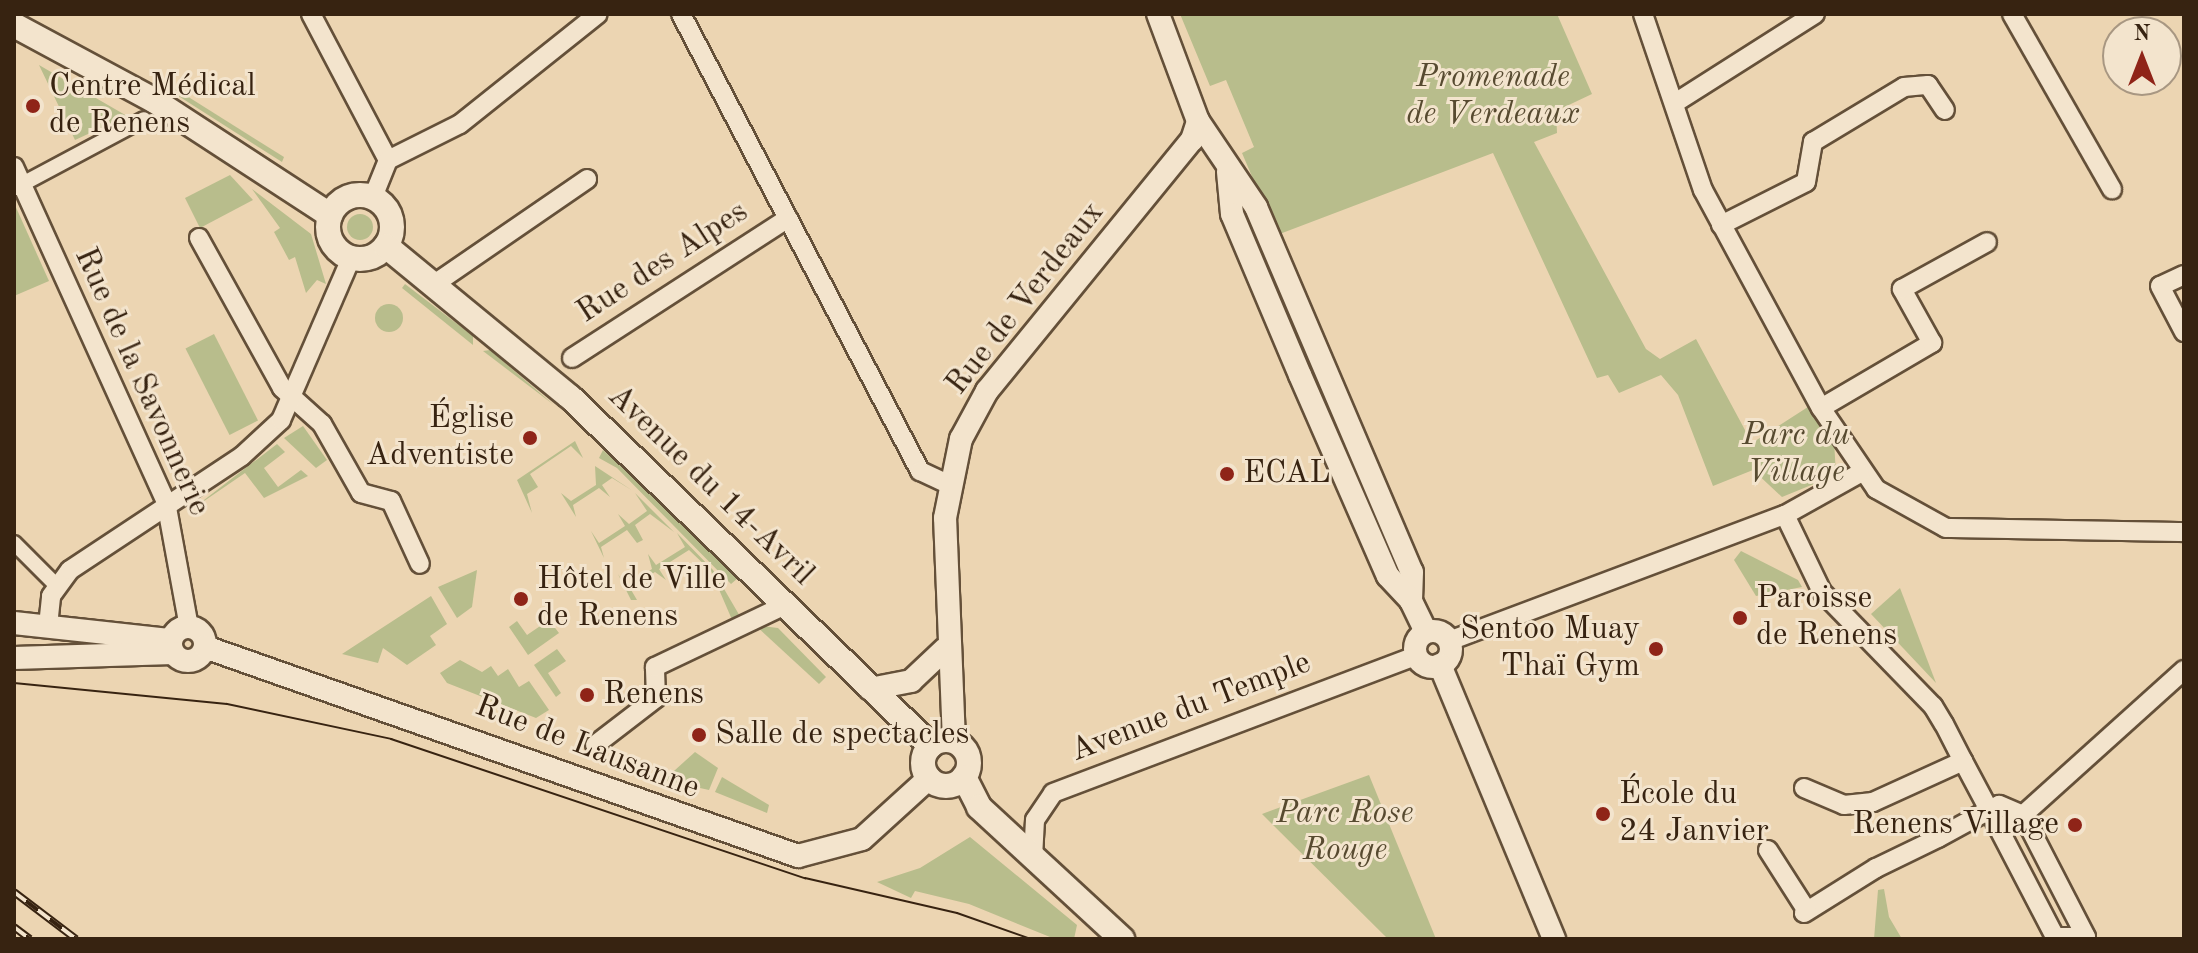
<!DOCTYPE html>
<html>
<head>
<meta charset="utf-8">
<style>
  body { margin:0 }
  #map { position:relative; width:2198px; height:953px; overflow:hidden; background:#ecd5b2; font-family:"Old Standard TT",serif }
  div>[style] { position:absolute }
  [style*='--x'] { left:calc(var(--x)*1px); top:calc(var(--y)*1px); width:calc(var(--w)*1px); rotate:calc(var(--a)*1deg) }
  .green>* { inset:0; background:#b8bd8c; transform-origin:0 0 }
  .round { border-radius:50% }
  .roads { filter:drop-shadow(2px 0 #645039) drop-shadow(-2px 0 #645039) drop-shadow(0 2px #645039) drop-shadow(0 -2px #645039) }
  .pedestrian>* { height:14px; margin:-7px; padding:0 7px; transform-origin:7px; border-radius:7px; background:#f3e4cd }
  .minor>* { height:18px; margin:-9px; padding:0 9px; transform-origin:9px; border-radius:9px; background:#f3e4cd }
  .tertiary>* { height:22px; margin:-11px; padding:0 11px; transform-origin:11px; border-radius:11px; background:#f3e4cd }
  .tertiary>.ring { margin:-11px; padding:0; box-sizing:content-box; background:none; border:22px solid #f3e4cd; border-radius:50% }
  .secondary>* { height:24px; margin:-12px; padding:0 12px; transform-origin:12px; border-radius:12px; background:#f3e4cd }
  .secondary>.ring { margin:-12px; padding:0; box-sizing:content-box; background:none; border:24px solid #f3e4cd; border-radius:50% }
  .tram>* { height:2px; margin:-1px; padding:0 1px; transform-origin:1px; border-radius:1px; background:#372311 }
  .rail>* { height:8px; margin-top:-4px; transform-origin:0; background:repeating-linear-gradient(90deg,#f3e4cd 0 15px,#372311 0 30px); box-sizing:border-box; border-block:2px solid #372311 }
  .dots>* { width:22px; height:22px; translate:-50% -50%; box-sizing:border-box; border:4px solid #f3e4cd; border-radius:50% }
  span { translate:-50% -50%; white-space:nowrap; text-align:center; line-height:1.15; -webkit-text-stroke:6px #f3e4cd; paint-order:stroke }
  .park-label { font-size:32px; color:#574a30; font-style:italic }
  .poi-label { font-size:32px; color:#372311 }
  .left { translate:0 -50%; text-align:left }
  .right { translate:-100% -50%; text-align:right }
  .street-label { font-size:32px; color:#372311 }
  .frame { position:absolute; inset:0; border:16px solid #372311; pointer-events:none }
  .north { position:absolute; left:2102px; top:16px; width:80px; height:80px; box-sizing:border-box; background:#f3e4cd; border:2px solid #a89782; border-radius:50%; rotate:0deg; font-size:22px; font-weight:700; line-height:32px; text-align:center; color:#372311 }
  .north::after { content:''; display:block; margin:auto; width:28px; height:36px; background:#8f2418; clip-path:polygon(50% 0,100% 100%,50% 72%,0 100%) }
</style>
</head>
<body>
<div id="map">
  <div class="green">
    <div style="clip-path:polygon(1180px 14px,1557px 14px,1592px 94px,1556px 111px,1557px 133px,1534px 142px,1646px 349px,1660px 359px,1696px 339px,1752px 443px,1811px 405px,1834px 440px,1836px 475px,1782px 497px,1753px 470px,1713px 486px,1678px 395px,1661px 375px,1619px 393px,1608px 375px,1597px 378px,1493px 153px,1277px 235px,1242px 153px,1254px 147px,1226px 80px,1210px 86px)"></div>
    <div style="clip-path:polygon(39px 65px,82px 90px,127px 116px,75px 140px)"></div>
    <div style="clip-path:polygon(171px 86px,284px 157px,282px 162px,169px 90px)"></div>
    <div style="clip-path:polygon(230px 175px,253px 200px,200px 228px,185px 198px)"></div>
    <div style="clip-path:polygon(252px 189px,311px 234px,326px 284px,317px 280px,306px 293px,295px 257px,289px 260px,274px 232px,280px 228px)"></div>
    <div style="clip-path:polygon(14px 203px,49px 281px,14px 296px)"></div>
    <div class="round" style="left:347px;top:214px;width:26px;height:26px"></div>
    <div style="clip-path:polygon(405px 284px,473px 336px,473px 345px,402px 288px)"></div>
    <div class="round" style="left:375px;top:304px;width:28px;height:28px"></div>
    <div style="left:214px;top:334px;width:97px;height:32px;rotate:63deg"></div>
    <div style="clip-path:polygon(490px 350px,554px 405px,483px 351px)"></div>
    <div style="clip-path:polygon(303px 426px,327px 460px,316px 468px,284px 438px)"></div>
    <div style="clip-path:polygon(575px 441px,583px 458px,571px 446px,530px 474px,538px 487px,527px 494px,532px 513px,517px 480px)"></div>
    <div style="clip-path:polygon(277px 444px,285px 452px,264px 468px,278px 487px,301px 470px,308px 476px,264px 498px,245px 473px,191px 510px)"></div>
    <div style="clip-path:polygon(603px 450px,676px 516px,738px 578px,731px 584px,617px 468px,599px 458px)"></div>
    <div style="clip-path:polygon(595px 466px,633px 491px,612px 478px,602px 485px,610px 497px,599px 488px,573px 505px,576px 517px,561px 493px,571px 501px,596px 485px)"></div>
    <div style="clip-path:polygon(635px 493px,674px 532px,650px 514px,635px 525px,643px 540px,637px 543px,627px 530px,601px 547px,604px 558px,591px 531px,599px 543px,625px 526px,618px 514px,629px 524px,647px 511px)"></div>
    <div style="clip-path:polygon(677px 533px,713px 570px,741px 618px,733px 622px,711px 571px,689px 550px,659px 569px,666px 580px,655px 572px,630px 588px,637px 600px,631px 600px,618px 574px,626px 586px,652px 569px,648px 554px,656px 565px,685px 547px)"></div>
    <div style="clip-path:polygon(1741px 551px,1798px 580px,1802px 587px,1756px 596px,1734px 560px)"></div>
    <div style="clip-path:polygon(477px 570px,472px 607px,457px 618px,438px 587px)"></div>
    <div style="clip-path:polygon(1900px 588px,1936px 683px,1871px 614px)"></div>
    <div style="clip-path:polygon(431px 596px,447px 624px,430px 636px,436px 645px,407px 665px,383px 648px,378px 663px,342px 654px)"></div>
    <div style="clip-path:polygon(549px 620px,559px 633px,528px 655px,509px 627px,517px 621px,527px 635px)"></div>
    <div style="clip-path:polygon(755px 625px,778px 628px,826px 677px,819px 684px)"></div>
    <div style="clip-path:polygon(557px 649px,566px 661px,548px 673px,561px 693px,556px 697px,534px 665px)"></div>
    <div style="clip-path:polygon(460px 660px,482px 672px,491px 666px,498px 676px,508px 669px,519px 687px,529px 681px,549px 710px,536px 718px,447px 683px,440px 673px)"></div>
    <div style="clip-path:polygon(695px 752px,718px 768px,709px 790px,664px 780px)"></div>
    <div style="clip-path:polygon(1369px 775px,1436px 939px,1388px 939px,1262px 814px)"></div>
    <div style="clip-path:polygon(722px 777px,769px 805px,767px 813px,715px 792px)"></div>
    <div style="clip-path:polygon(970px 837px,1077px 925px,1074px 939px,1055px 939px,969px 904px,915px 891px,911px 898px,877px 882px,920px 868px)"></div>
    <div style="clip-path:polygon(1884px 889px,1889px 917px,1902px 939px,1874px 939px,1878px 890px)"></div>
  </div>
  <div class="roads">
    <div class="pedestrian">
      <div style="--x:15;--y:188;--w:146;--a:-28.1"></div>
      <div style="--x:14;--y:543;--w:59;--a:45"></div>
    </div>
    <div class="minor">
      <div style="--x:311;--y:14;--w:165;--a:62.2"></div>
      <div style="--x:388;--y:160;--w:40;--a:112"></div>
      <div style="--x:681;--y:14;--w:516;--a:62.39"></div>
      <div style="--x:920;--y:471;--w:31;--a:25"></div>
      <div style="--x:1643;--y:14;--w:186;--a:71.2"></div>
      <div style="--x:1703;--y:190;--w:248;--a:61.6"></div>
      <div style="--x:1821;--y:408;--w:98;--a:55.8"></div>
      <div style="--x:1876;--y:489;--w:80;--a:29.1"></div>
      <div style="--x:1946;--y:528;--w:238;--a:1"></div>
      <div style="--x:2012;--y:14;--w:202;--a:60.3"></div>
      <div style="--x:1678;--y:101;--w:162;--a:-32.4"></div>
      <div style="--x:388;--y:160;--w:80;--a:-26.6"></div>
      <div style="--x:460;--y:124;--w:176;--a:-38.6"></div>
      <div style="--x:14;--y:167;--w:368;--a:65.6"></div>
      <div style="--x:166;--y:502;--w:127;--a:79.6"></div>
      <div style="--x:1721;--y:225;--w:95;--a:-26.8"></div>
      <div style="--x:1806;--y:182;--w:41;--a:-80.1"></div>
      <div style="--x:1813;--y:142;--w:106;--a:-31.1"></div>
      <div style="--x:1904;--y:87;--w:24;--a:-5"></div>
      <div style="--x:1928;--y:85;--w:30;--a:56"></div>
      <div style="--x:199;--y:238;--w:171;--a:61"></div>
      <div style="--x:282;--y:388;--w:54;--a:42"></div>
      <div style="--x:322;--y:424;--w:79;--a:60.5"></div>
      <div style="--x:361;--y:493;--w:31;--a:15"></div>
      <div style="--x:391;--y:501;--w:69;--a:65.3"></div>
      <div style="--x:2184;--y:275;--w:26;--a:155"></div>
      <div style="--x:2160;--y:286;--w:52;--a:62.4"></div>
      <div style="--x:433;--y:285;--w:187;--a:-34.5"></div>
      <div style="--x:572;--y:358;--w:257;--a:-32.9"></div>
      <div style="--x:1821;--y:408;--w:129;--a:-30.4"></div>
      <div style="--x:1932;--y:343;--w:62;--a:-119.1"></div>
      <div style="--x:1902;--y:289;--w:97;--a:-28.9"></div>
      <div style="--x:1785;--y:515;--w:85;--a:64.3"></div>
      <div style="--x:1822;--y:592;--w:159;--a:45.8"></div>
      <div style="--x:1933;--y:706;--w:21;--a:59"></div>
      <div style="--x:1944;--y:724;--w:42;--a:62.8"></div>
      <div style="--x:1963;--y:761;--w:55;--a:62"></div>
      <div style="--x:1989;--y:810;--w:143;--a:62.5"></div>
      <div style="--x:2055;--y:937;--w:31;--a:0"></div>
      <div style="--x:2086;--y:937;--w:137;--a:-117.3"></div>
      <div style="--x:2023;--y:815;--w:26;--a:-157"></div>
      <div style="--x:1999;--y:805;--w:11;--a:153"></div>
      <div style="--x:1989;--y:810;--w:58;--a:151.2"></div>
      <div style="--x:1938;--y:838;--w:69;--a:154.2"></div>
      <div style="--x:1876;--y:868;--w:85;--a:148"></div>
      <div style="--x:48;--y:626;--w:30;--a:-84"></div>
      <div style="--x:51;--y:596;--w:32;--a:-54"></div>
      <div style="--x:70;--y:570;--w:206;--a:-33.5"></div>
      <div style="--x:242;--y:456;--w:53;--a:-42.7"></div>
      <div style="--x:281;--y:420;--w:176;--a:-66.6"></div>
      <div style="--x:1449;--y:641;--w:359;--a:-20.6"></div>
      <div style="--x:1785;--y:515;--w:86;--a:-29.2"></div>
      <div style="--x:595;--y:745;--w:77;--a:-37.6"></div>
      <div style="--x:656;--y:698;--w:31;--a:-92"></div>
      <div style="--x:655;--y:667;--w:146;--a:-25.5"></div>
      <div style="--x:1804;--y:788;--w:43;--a:23"></div>
      <div style="--x:1844;--y:805;--w:29;--a:-6"></div>
      <div style="--x:1873;--y:802;--w:99;--a:-24.5"></div>
      <div style="--x:2023;--y:815;--w:217;--a:-42"></div>
      <div style="--x:1768;--y:850;--w:72;--a:57.4"></div>
      <div style="--x:1033;--y:858;--w:38;--a:-87"></div>
      <div style="--x:1035;--y:820;--w:32;--a:-56"></div>
      <div style="--x:1053;--y:793;--w:388;--a:-20.7"></div>
    </div>
    <div class="tertiary">
      <div style="--x:1158;--y:14;--w:114;--a:69.5"></div>
      <div style="--x:1198;--y:121;--w:104;--a:56"></div>
      <div style="--x:1256;--y:207;--w:397;--a:66.9"></div>
      <div style="--x:1412;--y:572;--w:29;--a:92"></div>
      <div style="--x:1411;--y:601;--w:34;--a:64"></div>
      <div style="--x:1228;--y:172;--w:42;--a:84.6"></div>
      <div style="--x:1232;--y:214;--w:175;--a:67.1"></div>
      <div style="--x:1300;--y:375;--w:219;--a:66.4"></div>
      <div style="--x:1388;--y:576;--w:34;--a:47"></div>
      <div style="--x:14;--y:623;--w:158;--a:6.2"></div>
      <div class="ring" style="left:171px;top:627px;width:12px;height:12px"></div>
      <div class="ring" style="left:1415px;top:631px;width:14px;height:14px"></div>
      <div style="--x:205;--y:647;--w:629;--a:19.41"></div>
      <div style="--x:798;--y:856;--w:66;--a:-14.9"></div>
      <div style="--x:862;--y:839;--w:91;--a:-42.3"></div>
      <div style="--x:14;--y:658;--w:159;--a:-1.8"></div>
      <div style="--x:1440;--y:665;--w:297;--a:67.4"></div>
      <div style="--x:870;--y:689;--w:42;--a:-11"></div>
      <div style="--x:911;--y:681;--w:47;--a:-43.3"></div>
      <div style="--x:954;--y:741;--w:223;--a:-92.3"></div>
      <div style="--x:945;--y:518;--w:81;--a:-78.6"></div>
      <div style="--x:961;--y:439;--w:55;--a:-61.6"></div>
      <div style="--x:987;--y:391;--w:324;--a:-50.8"></div>
      <div style="--x:1192;--y:140;--w:20;--a:-72"></div>
    </div>
    <div class="secondary">
      <div style="--x:14;--y:25;--w:160;--a:28.3"></div>
      <div style="--x:155;--y:101;--w:209;--a:33.1"></div>
      <div class="ring" style="left:328px;top:195px;width:40px;height:40px"></div>
      <div style="--x:386;--y:246;--w:238;--a:39.4"></div>
      <div style="--x:570;--y:397;--w:502;--a:44.03"></div>
      <div class="ring" style="left:923px;top:740px;width:22px;height:22px"></div>
      <div style="--x:964;--y:777;--w:34;--a:63"></div>
      <div style="--x:979;--y:807;--w:195;--a:42.7"></div>
    </div>
  </div>
  <div class="tram">
    <div style="--x:14;--y:683;--w:214;--a:5.6"></div>
    <div style="--x:227;--y:704;--w:168;--a:12"></div>
    <div style="--x:391;--y:739;--w:437;--a:18.6"></div>
    <div style="--x:805;--y:878;--w:156;--a:13"></div>
    <div style="--x:957;--y:913;--w:78;--a:19.4"></div>
  </div>
  <div class="rail">
    <div style="--x:14;--y:892;--w:78;--a:37.2"></div>
    <div style="--x:14;--y:927;--w:20;--a:37"></div>
  </div>
  <div class="dots">
    <div style="left:33px;top:106px;background:#8f2418"></div>
    <div style="left:530px;top:438px;background:#8f2418"></div>
    <div style="left:1227px;top:474px;background:#8f2418"></div>
    <div style="left:521px;top:599px;background:#8f2418"></div>
    <div style="left:1740px;top:618px;background:#8f2418"></div>
    <div style="left:1656px;top:649px;background:#8f2418"></div>
    <div style="left:587px;top:695px;background:#8f2418"></div>
    <div style="left:699px;top:735px;background:#8f2418"></div>
    <div style="left:1603px;top:814px;background:#8f2418"></div>
    <div style="left:2075px;top:825px;background:#8f2418"></div>
  </div>
  <div class="park-label">
    <span style="left:1493px;top:97px">Promenade<br>de Verdeaux</span>
    <span style="left:1796px;top:455px">Parc du<br>Village</span>
    <span style="left:1345px;top:833px">Parc Rose<br>Rouge</span>
  </div>
  <div class="poi-label">
    <span class="left" style="left:49px;top:106px">Centre Médical<br>de Renens</span>
    <span class="right" style="left:514px;top:438px">Église<br>Adventiste</span>
    <span class="left" style="left:1243px;top:474px">ECAL</span>
    <span class="left" style="left:537px;top:599px">Hôtel de Ville<br>de Renens</span>
    <span class="left" style="left:1756px;top:618px">Paroisse<br>de Renens</span>
    <span class="right" style="left:1640px;top:649px">Sentoo Muay<br>Thaï Gym</span>
    <span class="left" style="left:603px;top:695px">Renens</span>
    <span class="left" style="left:715px;top:735px">Salle de spectacles</span>
    <span class="left" style="left:1619px;top:814px">École du<br>24 Janvier</span>
    <span class="right" style="left:2059px;top:825px">Renens Village</span>
  </div>
  <div class="street-label">
    <span style="left:663px;top:263px;rotate:-33deg">Rue des Alpes</span>
    <span style="left:1026px;top:299px;rotate:-52deg">Rue de Verdeaux</span>
    <span style="left:141px;top:382px;rotate:66deg">Rue de la Savonnerie</span>
    <span style="left:710px;top:486px;rotate:44deg">Avenue du 14-Avril</span>
    <span style="left:1191px;top:708px;rotate:-21deg">Avenue du Temple</span>
    <span style="left:587px;top:748px;rotate:21deg">Rue de Lausanne</span>
  </div>
  <div class="frame"></div>
  <div class="north">N</div>
</div>
</body>
</html>
